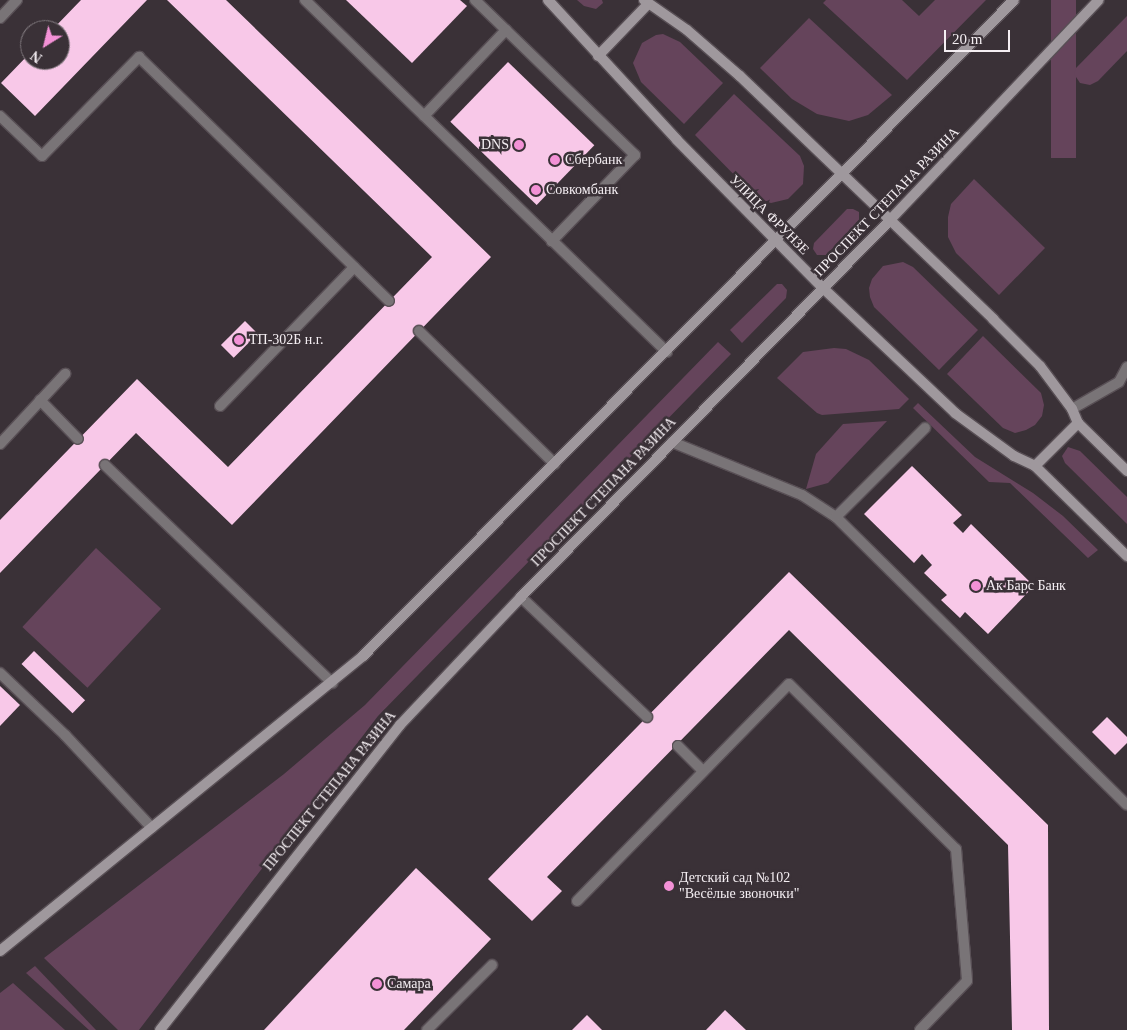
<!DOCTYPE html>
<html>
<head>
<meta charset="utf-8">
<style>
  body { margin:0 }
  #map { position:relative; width:1127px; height:1030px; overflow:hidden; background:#3a3137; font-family:"Times New Roman",serif }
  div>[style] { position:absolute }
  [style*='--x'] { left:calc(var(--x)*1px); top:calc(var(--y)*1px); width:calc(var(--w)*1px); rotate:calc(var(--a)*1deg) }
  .green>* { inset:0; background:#65445b; transform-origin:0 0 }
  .building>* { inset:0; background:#f8c8e8; transform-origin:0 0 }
  .roads { filter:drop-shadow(1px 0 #584f55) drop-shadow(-1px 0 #584f55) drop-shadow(0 1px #584f55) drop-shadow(0 -1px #584f55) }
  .lane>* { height:10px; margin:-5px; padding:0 5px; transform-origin:5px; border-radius:5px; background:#797477 }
  .secondary>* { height:10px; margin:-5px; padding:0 5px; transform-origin:5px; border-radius:5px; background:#9f989d }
  .dots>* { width:14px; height:14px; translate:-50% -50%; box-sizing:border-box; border:2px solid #3a3137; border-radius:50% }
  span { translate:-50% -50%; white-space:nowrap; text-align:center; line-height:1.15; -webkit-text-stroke:5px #3a3137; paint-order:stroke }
  .poi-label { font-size:14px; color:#f4eef2 }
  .right { translate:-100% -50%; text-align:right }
  .left { translate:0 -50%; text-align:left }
  .street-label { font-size:14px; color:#f4eef2 }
  .north { position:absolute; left:20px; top:20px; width:50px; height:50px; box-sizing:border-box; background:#3a3137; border:1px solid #847d82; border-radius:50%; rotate:216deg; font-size:14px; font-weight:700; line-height:20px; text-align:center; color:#f4eef2 }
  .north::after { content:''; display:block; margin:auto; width:18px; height:22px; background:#f391d6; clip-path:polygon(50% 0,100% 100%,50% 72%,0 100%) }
  .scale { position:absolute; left:944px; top:30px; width:66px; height:22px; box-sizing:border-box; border:2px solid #f4eef2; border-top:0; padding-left:6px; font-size:15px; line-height:18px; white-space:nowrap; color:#f4eef2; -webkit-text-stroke:4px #3a3137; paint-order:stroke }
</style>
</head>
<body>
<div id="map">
  <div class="green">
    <div style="clip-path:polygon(577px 0,602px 0,603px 3px,596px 9px,584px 6px)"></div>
    <div style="clip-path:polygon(826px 0,902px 0,919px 16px,935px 0,986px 0,907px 80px,823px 3px)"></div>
    <div style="left:1051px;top:0;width:25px;height:158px"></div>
    <div style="clip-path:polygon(1127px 16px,1127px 51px,1098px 81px,1090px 85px,1080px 83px,1074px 74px,1076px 68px)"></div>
    <div style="clip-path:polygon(809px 18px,892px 95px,868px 115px,849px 121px,817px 114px,792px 99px,760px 68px)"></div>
    <div style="clip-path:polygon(663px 34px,680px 42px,723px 83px,684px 124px,641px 82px,633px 63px,642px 43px,656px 35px)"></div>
    <div style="clip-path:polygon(734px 94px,800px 156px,804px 166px,803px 184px,788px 199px,771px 203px,761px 200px,751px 192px,695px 135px)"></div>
    <div style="clip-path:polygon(974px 179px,1045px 248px,999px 295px,956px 253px,948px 237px,948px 217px,951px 204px)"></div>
    <div style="clip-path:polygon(847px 209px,853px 209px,859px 212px,859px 221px,826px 255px,817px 255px,813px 249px,814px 243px)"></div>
    <div style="clip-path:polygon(903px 262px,913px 267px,978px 330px,939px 370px,874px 307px,870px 297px,869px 288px,872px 279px,883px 266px)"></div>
    <div style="clip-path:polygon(777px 284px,782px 284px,787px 290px,786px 298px,742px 343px,730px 330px)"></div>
    <div style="clip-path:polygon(983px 336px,1041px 393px,1044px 405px,1042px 416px,1035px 425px,1026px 430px,1015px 433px,1003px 428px,947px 374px)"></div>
    <div style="clip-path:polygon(718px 342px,731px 354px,378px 716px,139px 1030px,118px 1030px,44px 958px,284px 774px,365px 705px)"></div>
    <div style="clip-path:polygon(834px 348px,846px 349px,869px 360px,909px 399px,899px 409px,822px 415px,817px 413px,777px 378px,803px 352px)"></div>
    <div style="clip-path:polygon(918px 403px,975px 457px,1033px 493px,1063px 516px,1098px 550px,1088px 558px,1010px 483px,989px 482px,913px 408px)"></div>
    <div style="clip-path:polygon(887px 421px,828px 483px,806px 489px,816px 454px,843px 424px)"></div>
    <div style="clip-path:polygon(1068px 447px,1080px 451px,1127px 497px,1127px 524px,1065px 463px,1062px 456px)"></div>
    <div style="left:96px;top:548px;width:89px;height:108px;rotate:43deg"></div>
    <div style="clip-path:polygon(35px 966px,96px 1030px,89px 1030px,26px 973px)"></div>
    <div style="clip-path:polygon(13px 983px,65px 1030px,0 1030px,0 993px)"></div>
  </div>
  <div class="building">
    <div style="clip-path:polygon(81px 0,147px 0,35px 116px,1px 83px,30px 53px,30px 60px,60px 60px,60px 30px,52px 30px)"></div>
    <div style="clip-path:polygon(167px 0,226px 0,491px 257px,232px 525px,136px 433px,0 573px,0 520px,137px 379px,228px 467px,432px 257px)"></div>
    <div style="clip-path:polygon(346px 0,460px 0,467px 6px,412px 63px)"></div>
    <div style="left:508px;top:62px;width:120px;height:83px;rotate:44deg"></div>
    <div style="left:245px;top:321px;width:18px;height:34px;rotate:45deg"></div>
    <div style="clip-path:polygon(912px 466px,962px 515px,953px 523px,963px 533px,971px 524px,1034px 586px,988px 634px,965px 612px,960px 618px,941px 600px,947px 595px,924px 573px,932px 565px,922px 554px,914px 563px,864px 514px)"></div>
    <div style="clip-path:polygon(789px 572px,1048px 825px,1049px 1030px,1012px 1030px,1008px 845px,789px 630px,547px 877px,562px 891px,532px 921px,488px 879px)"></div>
    <div style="left:34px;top:651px;width:71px;height:18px;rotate:44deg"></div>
    <div style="clip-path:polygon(0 686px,20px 705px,0 726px)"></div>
    <div style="clip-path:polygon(1107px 717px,1127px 737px,1127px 743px,1115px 755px,1092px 732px)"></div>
    <div style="clip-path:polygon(416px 868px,491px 939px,404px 1030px,264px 1030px)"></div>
    <div style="clip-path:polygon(725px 1010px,746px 1030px,706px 1030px)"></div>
    <div style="clip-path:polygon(587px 1015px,602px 1030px,572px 1030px)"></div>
  </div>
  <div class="roads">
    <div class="lane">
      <div style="--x:305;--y:0;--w:505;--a:44.2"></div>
      <div style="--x:475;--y:0;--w:223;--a:44.1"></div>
      <div style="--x:635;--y:155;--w:120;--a:134"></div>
      <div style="--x:0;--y:18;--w:25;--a:-47"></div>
      <div style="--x:0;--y:116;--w:58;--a:43.6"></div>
      <div style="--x:42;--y:156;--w:139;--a:-45.6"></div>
      <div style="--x:139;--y:57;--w:349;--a:44.3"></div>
      <div style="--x:424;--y:116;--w:119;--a:-46.4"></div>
      <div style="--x:419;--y:331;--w:190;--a:44.4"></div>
      <div style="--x:40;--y:400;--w:54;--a:45.7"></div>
      <div style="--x:220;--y:406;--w:193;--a:-46"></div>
      <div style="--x:1072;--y:409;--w:54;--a:-29.9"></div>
      <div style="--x:1119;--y:382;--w:17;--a:-62"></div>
      <div style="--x:672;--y:442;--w:140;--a:22.2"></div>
      <div style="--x:802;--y:495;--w:40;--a:32.9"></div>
      <div style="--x:836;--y:517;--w:409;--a:44.7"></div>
      <div style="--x:0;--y:444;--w:96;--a:-47.1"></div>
      <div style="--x:105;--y:465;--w:315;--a:43.8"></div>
      <div style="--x:836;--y:517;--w:126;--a:-45"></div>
      <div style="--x:521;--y:597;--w:174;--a:43.6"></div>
      <div style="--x:0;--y:673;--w:90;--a:43.6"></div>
      <div style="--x:65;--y:735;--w:127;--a:46.9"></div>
      <div style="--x:678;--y:746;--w:35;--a:45"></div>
      <div style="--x:577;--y:901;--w:303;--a:-45.7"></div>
      <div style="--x:789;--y:684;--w:235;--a:44.7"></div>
      <div style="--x:956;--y:849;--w:132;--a:85.2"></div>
      <div style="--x:967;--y:981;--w:68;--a:133.8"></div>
      <div style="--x:427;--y:1030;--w:92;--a:-45"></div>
    </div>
    <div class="secondary">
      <div style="--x:548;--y:0;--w:190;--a:47.3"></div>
      <div style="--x:677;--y:140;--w:208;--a:45.4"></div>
      <div style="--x:823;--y:288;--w:182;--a:43.4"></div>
      <div style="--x:955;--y:413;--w:73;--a:36.1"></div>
      <div style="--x:1014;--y:456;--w:23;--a:25"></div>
      <div style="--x:1035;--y:466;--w:129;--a:44.4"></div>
      <div style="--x:644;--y:0;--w:52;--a:34.9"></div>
      <div style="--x:687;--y:30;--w:70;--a:41"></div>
      <div style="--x:740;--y:76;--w:351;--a:43.8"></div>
      <div style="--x:993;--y:319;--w:66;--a:45"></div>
      <div style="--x:1040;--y:366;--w:54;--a:53.3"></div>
      <div style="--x:1072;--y:409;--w:15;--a:67"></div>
      <div style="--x:1078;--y:423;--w:69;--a:44.4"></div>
      <div style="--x:598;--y:56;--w:72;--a:-46.1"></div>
      <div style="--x:1035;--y:466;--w:61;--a:-45"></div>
      <div style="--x:0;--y:951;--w:468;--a:-39.1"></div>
      <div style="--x:363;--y:656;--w:924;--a:-45.22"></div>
      <div style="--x:160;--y:1030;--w:388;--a:-51.8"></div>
      <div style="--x:400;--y:725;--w:176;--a:-46.6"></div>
      <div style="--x:521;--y:597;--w:528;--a:-45.61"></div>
      <div style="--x:890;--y:220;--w:303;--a:-46.5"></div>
    </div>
  </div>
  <div class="dots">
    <div style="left:519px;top:145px;background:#f391d6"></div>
    <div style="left:555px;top:160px;background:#f391d6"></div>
    <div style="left:536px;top:190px;background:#f391d6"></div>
    <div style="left:239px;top:340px;background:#f391d6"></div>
    <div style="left:976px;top:586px;background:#f391d6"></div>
    <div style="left:669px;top:886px;background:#f391d6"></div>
    <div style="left:377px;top:984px;background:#f391d6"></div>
  </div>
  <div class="poi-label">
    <span class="right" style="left:509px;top:145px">DNS</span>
    <span class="left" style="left:565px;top:160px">Сбербанк</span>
    <span class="left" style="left:546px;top:190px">Совкомбанк</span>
    <span class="left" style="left:249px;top:340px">ТП-302Б н.г.</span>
    <span class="left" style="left:986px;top:586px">Ак Барс Банк</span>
    <span class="left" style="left:679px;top:886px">Детский сад №102<br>"Весёлые звоночки"</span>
    <span class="left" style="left:387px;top:984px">Самара</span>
  </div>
  <div class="street-label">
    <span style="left:887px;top:202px;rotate:-46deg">ПРОСПЕКТ СТЕПАНА РАЗИНА</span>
    <span style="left:769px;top:215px;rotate:45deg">УЛИЦА ФРУНЗЕ</span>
    <span style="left:604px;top:492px;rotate:-46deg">ПРОСПЕКТ СТЕПАНА РАЗИНА</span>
    <span style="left:330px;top:791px;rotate:-51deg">ПРОСПЕКТ СТЕПАНА РАЗИНА</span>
  </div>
  <div class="north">N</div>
  <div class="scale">20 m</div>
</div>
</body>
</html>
